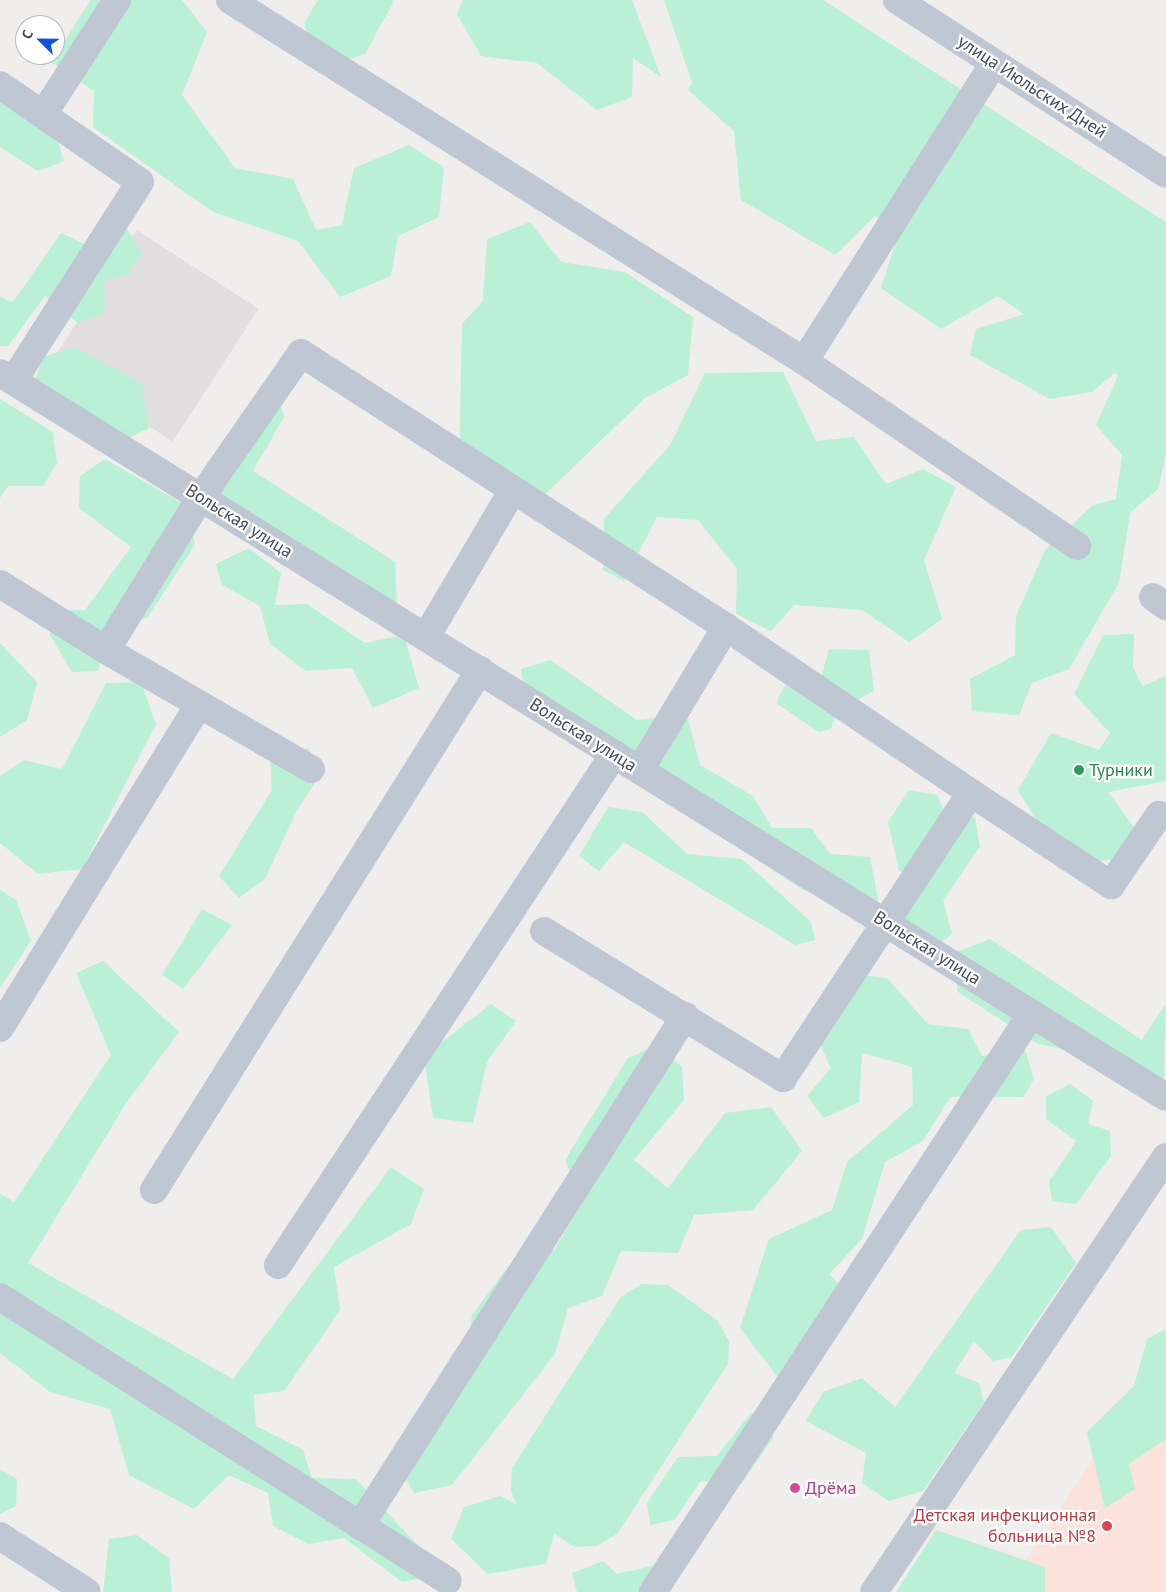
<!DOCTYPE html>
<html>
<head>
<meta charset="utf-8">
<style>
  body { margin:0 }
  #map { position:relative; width:1166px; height:1592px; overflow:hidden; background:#f0eded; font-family:"PT Sans",sans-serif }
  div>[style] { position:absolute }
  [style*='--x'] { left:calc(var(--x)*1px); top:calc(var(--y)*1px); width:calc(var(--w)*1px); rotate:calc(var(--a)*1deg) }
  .education>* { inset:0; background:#e1dedf; transform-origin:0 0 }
  .medical>* { inset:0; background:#fbe2db }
  .green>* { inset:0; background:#b9f0d6 }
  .minor>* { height:28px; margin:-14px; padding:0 14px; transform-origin:14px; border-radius:14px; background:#bfc7d3 }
  .dots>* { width:14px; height:14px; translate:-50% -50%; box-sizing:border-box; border:2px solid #fff; border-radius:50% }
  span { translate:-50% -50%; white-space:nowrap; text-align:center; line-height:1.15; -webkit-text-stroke:4.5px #fff; paint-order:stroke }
  .street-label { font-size:18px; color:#454d5b }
  .leisure-label { font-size:18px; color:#27864d }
  .left { translate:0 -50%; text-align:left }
  .hotel-label { font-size:18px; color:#b23c85 }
  .health-label { font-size:18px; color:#be3a42 }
  .right { translate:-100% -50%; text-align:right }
  .north { position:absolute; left:15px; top:15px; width:50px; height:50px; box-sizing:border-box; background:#fff; border:1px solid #b5b8bd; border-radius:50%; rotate:293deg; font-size:14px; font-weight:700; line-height:20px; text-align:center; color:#454d5b }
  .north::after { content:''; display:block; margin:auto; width:18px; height:22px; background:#1351e4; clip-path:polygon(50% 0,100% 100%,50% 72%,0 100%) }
</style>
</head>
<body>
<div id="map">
  <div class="education">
    <div style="left:137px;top:230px;width:145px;height:158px;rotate:33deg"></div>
  </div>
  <div class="medical">
    <div style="clip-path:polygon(1166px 1373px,1166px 1592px,1005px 1592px,1092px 1461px)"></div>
  </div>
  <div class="green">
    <div style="clip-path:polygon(91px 0,182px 0,207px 32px,182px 95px,235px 168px,293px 179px,316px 230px,342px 225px,354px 168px,409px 145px,444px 167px,439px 217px,398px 236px,391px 276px,340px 297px,298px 241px,213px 212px,93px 127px,94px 91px,51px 62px)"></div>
    <div style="clip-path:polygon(318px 0,392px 0,393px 3px,365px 54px,318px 70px,304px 23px)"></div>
    <div style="clip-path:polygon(463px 0,632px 0,661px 77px,633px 58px,632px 97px,597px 110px,537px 63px,481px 56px,457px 14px)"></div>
    <div style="clip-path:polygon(664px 0,823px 0,1166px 222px,1166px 455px,1158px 489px,1130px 513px,1119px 583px,1069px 669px,1032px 683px,1019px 715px,972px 711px,970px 679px,1015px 655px,1016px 616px,1045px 550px,1093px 505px,1116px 499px,1122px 455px,1096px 425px,1118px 376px,1114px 373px,1092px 392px,1050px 399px,970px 355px,976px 329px,1024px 314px,998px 296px,941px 329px,881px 288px,899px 233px,875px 216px,835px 255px,741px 200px,734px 131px,688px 90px,692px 83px)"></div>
    <div style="clip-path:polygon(0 101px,53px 126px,64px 161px,38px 171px,0 147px)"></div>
    <div style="clip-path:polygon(530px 222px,561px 262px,625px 272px,693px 317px,688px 375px,645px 398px,528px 511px,459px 465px,462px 324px,483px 301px,487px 239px)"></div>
    <div style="clip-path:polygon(126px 227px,142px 253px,128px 275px,104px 280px,105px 312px,78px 323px,45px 296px,8px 346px,0 346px,0 297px,13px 302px,61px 233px,90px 247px)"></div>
    <div style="clip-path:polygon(75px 347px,142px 384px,149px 428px,110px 447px,29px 398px,43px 357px)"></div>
    <div style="clip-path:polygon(783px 372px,816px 441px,854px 437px,886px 484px,923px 469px,956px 487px,924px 560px,942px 619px,909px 642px,862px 610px,794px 605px,771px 631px,736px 614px,737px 569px,698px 520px,657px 517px,624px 581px,603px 570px,604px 519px,670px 445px,705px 373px)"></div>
    <div style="clip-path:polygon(279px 396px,284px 417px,253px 471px,395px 562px,397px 609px,214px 512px,212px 471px)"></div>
    <div style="clip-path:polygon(0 399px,53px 432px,57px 463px,43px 486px,8px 486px,0 498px)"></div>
    <div style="clip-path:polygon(105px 459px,185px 505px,195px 545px,147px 618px,109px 625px,98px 671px,72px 672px,50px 635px,55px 610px,85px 610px,131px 547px,79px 508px,80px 476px)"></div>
    <div style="clip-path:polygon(249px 548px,281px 573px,275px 605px,307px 604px,365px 643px,404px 635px,419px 688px,373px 708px,352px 668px,306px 671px,270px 644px,260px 606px,222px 585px,216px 564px)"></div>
    <div style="clip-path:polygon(1134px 634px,1133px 668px,1143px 686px,1166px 676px,1166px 781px,1108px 792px,1134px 827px,1116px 860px,1062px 862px,1018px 790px,1051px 733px,1099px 750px,1110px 733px,1074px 694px,1103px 635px)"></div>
    <div style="clip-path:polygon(0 643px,37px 682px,27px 720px,0 737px)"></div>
    <div style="clip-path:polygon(829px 649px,869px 650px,874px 691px,837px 711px,831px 729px,819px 732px,776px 703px,785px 685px,816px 696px)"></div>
    <div style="clip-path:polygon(550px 660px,637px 720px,687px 715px,700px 765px,753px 796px,772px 828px,811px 828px,830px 854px,870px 857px,878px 900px,841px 913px,826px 893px,803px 890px,527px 707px,521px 669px)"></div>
    <div style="clip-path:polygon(141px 682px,156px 724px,82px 869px,38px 874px,0 843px,0 776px,24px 760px,62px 769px,106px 683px)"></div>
    <div style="clip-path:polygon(308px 748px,318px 778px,297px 810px,265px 879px,239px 898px,219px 876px,272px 790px,270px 759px)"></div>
    <div style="clip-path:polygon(909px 790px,937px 795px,946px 816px,975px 817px,980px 847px,943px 900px,952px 934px,923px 956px,903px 924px,918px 885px,899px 870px,888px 822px)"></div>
    <div style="clip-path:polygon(608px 807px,642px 812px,687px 854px,742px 859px,811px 922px,815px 940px,795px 945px,624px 842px,599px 871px,579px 856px)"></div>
    <div style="clip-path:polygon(0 890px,16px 900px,31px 941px,0 988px)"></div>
    <div style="clip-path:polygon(202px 909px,232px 925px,183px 989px,162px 975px)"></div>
    <div style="clip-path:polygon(990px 939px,1142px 1040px,1166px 1003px,1164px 1081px,1091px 1055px,1038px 1044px,958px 992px,951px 954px)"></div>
    <div style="clip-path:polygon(103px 961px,179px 1032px,127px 1102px,28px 1263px,233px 1379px,391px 1167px,424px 1189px,411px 1224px,334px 1267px,340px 1310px,284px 1391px,254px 1395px,256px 1426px,303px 1450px,312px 1478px,356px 1479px,421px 1549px,421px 1578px,402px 1582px,344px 1538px,309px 1544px,273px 1526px,268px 1493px,229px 1475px,194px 1509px,129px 1475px,110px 1409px,50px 1392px,0 1353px,0 1194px,14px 1202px,111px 1055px,76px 973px)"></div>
    <div style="clip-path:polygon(842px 973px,887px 978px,928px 1024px,968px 1029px,982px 1056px,1025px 1050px,1034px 1079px,1023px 1097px,950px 1097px,923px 1141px,885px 1162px,862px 1239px,829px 1274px,856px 1302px,780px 1380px,740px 1328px,769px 1239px,832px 1210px,847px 1162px,913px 1105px,912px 1067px,862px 1053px,859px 1102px,824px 1118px,807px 1096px,831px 1068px,809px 1021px)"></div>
    <div style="clip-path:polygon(491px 1004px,516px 1021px,487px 1062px,473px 1123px,433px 1118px,424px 1056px)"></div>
    <div style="clip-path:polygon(654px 1047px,682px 1066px,684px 1100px,634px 1160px,668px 1188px,725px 1113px,771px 1107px,802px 1151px,753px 1210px,694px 1215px,678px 1253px,621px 1251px,602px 1296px,568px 1308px,555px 1354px,452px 1485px,414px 1493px,393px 1458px,465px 1367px,472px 1315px,504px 1272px,554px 1250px,582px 1203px,565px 1160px,628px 1058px)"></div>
    <div style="clip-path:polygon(1070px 1084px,1093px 1101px,1088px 1124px,1110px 1131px,1111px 1156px,1076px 1204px,1052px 1201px,1049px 1181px,1076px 1141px,1046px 1119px,1046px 1096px)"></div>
    <div style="clip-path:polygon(1051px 1227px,1076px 1263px,1012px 1357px,993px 1361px,974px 1341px,954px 1373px,979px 1383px,984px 1402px,923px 1491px,889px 1501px,862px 1483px,866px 1453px,806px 1421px,823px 1392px,862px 1378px,895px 1407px,1021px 1230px)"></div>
    <div style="clip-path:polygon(641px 1284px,668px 1285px,717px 1320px,729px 1341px,728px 1364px,617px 1534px,597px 1546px,575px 1547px,554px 1534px,546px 1564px,488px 1574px,451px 1539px,464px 1507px,500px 1496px,517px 1505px,511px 1491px,512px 1468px,621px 1297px)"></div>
    <div style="clip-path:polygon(1166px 1329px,1166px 1439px,1129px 1464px,1135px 1489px,1105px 1508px,1087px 1432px,1134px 1386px,1147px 1339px)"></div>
    <div style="clip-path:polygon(751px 1413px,774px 1416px,773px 1438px,741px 1484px,701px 1481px,674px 1520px,650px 1525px,647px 1503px,678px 1457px,717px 1456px)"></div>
    <div style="clip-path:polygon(0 1469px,17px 1479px,16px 1506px,0 1514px)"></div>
    <div style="clip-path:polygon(936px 1530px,1045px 1567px,1045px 1592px,896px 1592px)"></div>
    <div style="clip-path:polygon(137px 1535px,169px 1558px,172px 1592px,103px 1592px,109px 1539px)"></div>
    <div style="clip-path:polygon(603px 1561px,617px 1574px,660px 1564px,668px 1592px,577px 1592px,572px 1573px)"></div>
  </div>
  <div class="minor">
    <div style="--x:230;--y:0;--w:678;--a:32.17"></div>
    <div style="--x:897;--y:0;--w:320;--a:32.9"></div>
    <div style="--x:994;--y:63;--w:353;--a:122.5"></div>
    <div style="--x:804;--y:361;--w:330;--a:34.1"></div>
    <div style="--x:0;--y:85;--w:170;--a:34.7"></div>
    <div style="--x:140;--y:182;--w:236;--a:122.5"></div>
    <div style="--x:44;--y:113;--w:135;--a:-57.1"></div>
    <div style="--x:0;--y:373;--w:1372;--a:31.84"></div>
    <div style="--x:0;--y:584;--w:125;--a:31.9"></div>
    <div style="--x:1153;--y:597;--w:16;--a:35"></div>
    <div style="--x:426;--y:637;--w:171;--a:-59.4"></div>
    <div style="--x:311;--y:769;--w:237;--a:-149.9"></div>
    <div style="--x:106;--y:650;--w:180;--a:-58.2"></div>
    <div style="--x:201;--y:497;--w:175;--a:-55.2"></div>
    <div style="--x:301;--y:353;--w:506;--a:32.81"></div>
    <div style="--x:640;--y:770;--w:167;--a:-59"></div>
    <div style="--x:726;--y:627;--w:296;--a:34.1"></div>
    <div style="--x:544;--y:931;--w:281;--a:31.6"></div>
    <div style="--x:783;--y:1078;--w:341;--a:-56.6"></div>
    <div style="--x:971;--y:793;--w:168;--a:33.3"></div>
    <div style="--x:1111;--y:885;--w:85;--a:-55.6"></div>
    <div style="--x:0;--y:1028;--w:379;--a:-58.4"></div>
    <div style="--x:154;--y:1190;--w:614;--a:-57.92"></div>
    <div style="--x:278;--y:1265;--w:612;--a:-56.67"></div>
    <div style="--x:0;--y:1297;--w:530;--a:32.37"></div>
    <div style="--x:360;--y:1526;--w:605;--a:-57.49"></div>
    <div style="--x:0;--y:1536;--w:103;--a:32.8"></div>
    <div style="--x:653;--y:1592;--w:692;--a:-56.79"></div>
    <div style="--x:874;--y:1592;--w:524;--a:-56.13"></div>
  </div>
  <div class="dots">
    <div style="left:1079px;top:770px;background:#2e9e5b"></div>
    <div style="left:795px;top:1488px;background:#d1479c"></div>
    <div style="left:1107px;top:1526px;background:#e0444e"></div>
  </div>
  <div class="street-label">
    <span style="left:1032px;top:87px;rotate:33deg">улица Июльских Дней</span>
    <span style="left:239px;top:521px;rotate:32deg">Вольская улица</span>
    <span style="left:583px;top:735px;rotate:32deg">Вольская улица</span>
    <span style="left:927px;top:948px;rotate:32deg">Вольская улица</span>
  </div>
  <div class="leisure-label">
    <span class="left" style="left:1089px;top:770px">Турники</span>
  </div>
  <div class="hotel-label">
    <span class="left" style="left:805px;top:1488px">Дрёма</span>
  </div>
  <div class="health-label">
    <span class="right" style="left:1096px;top:1526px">Детская инфекционная<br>больница №8</span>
  </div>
  <div class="north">С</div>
</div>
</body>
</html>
